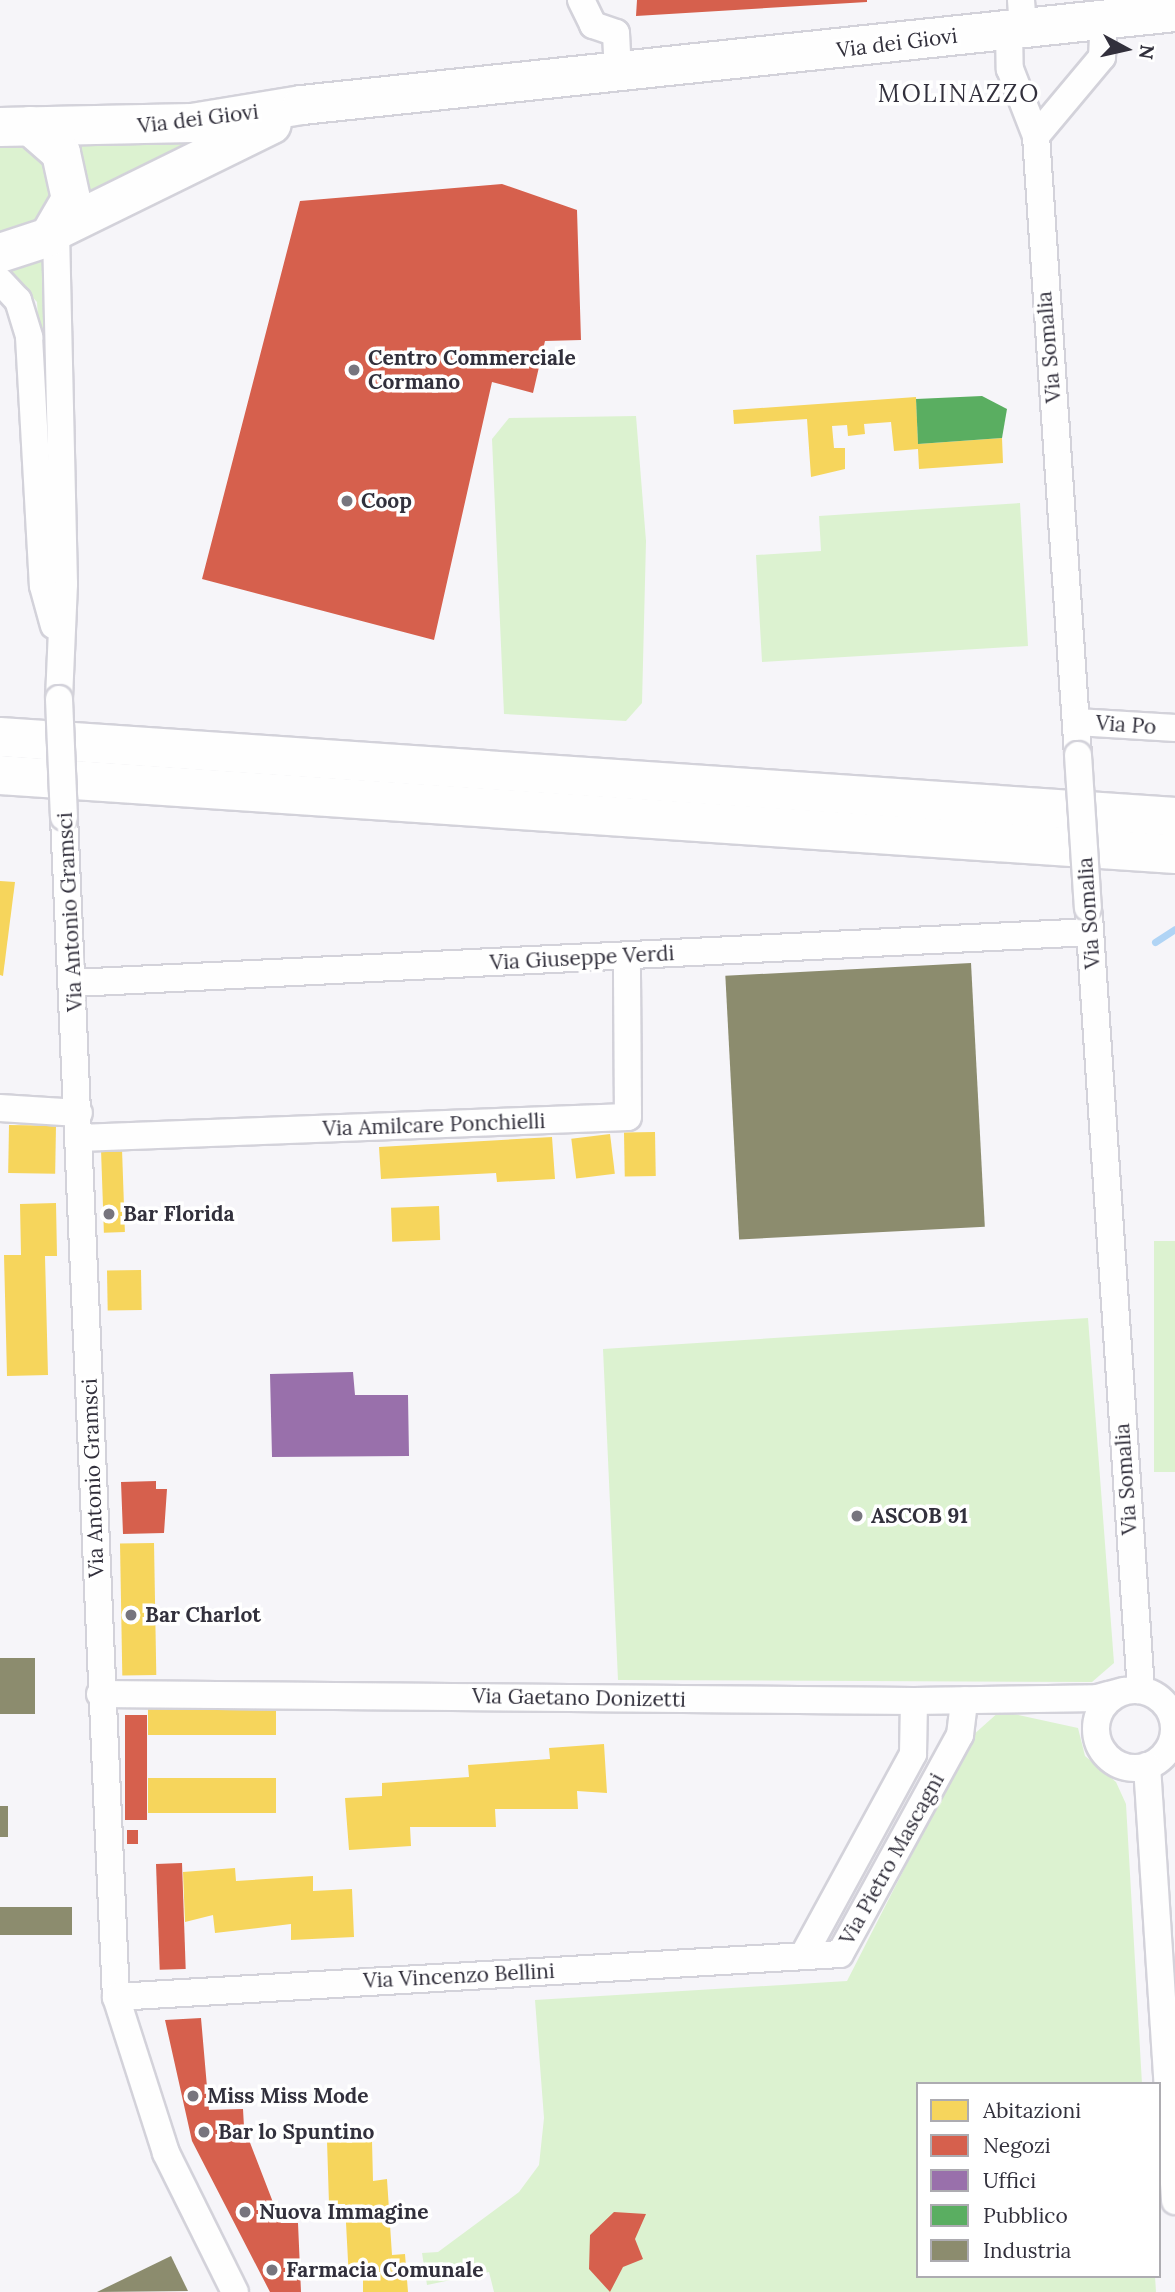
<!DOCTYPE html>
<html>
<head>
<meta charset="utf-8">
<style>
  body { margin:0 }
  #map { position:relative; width:1175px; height:2292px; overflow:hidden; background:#f6f5f9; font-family:Lora,serif }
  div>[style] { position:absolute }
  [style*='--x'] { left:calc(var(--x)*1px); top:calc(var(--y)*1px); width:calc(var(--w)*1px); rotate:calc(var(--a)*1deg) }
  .green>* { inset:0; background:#dcf2d0; transform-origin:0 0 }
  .homes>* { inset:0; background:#f6d55c; transform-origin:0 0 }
  .shops>* { inset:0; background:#d6604d; transform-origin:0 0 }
  .offices>* { inset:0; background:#9970ab }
  .public>* { inset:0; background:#5aae61 }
  .industry>* { inset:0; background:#8c8c6e; transform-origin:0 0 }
  .stream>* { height:7px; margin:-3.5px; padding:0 3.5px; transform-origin:3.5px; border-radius:3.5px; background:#b0d4f5 }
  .roads { filter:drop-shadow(2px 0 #d3d2da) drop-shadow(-2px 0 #d3d2da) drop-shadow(0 2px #d3d2da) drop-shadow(0 -2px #d3d2da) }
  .street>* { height:26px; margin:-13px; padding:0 13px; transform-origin:13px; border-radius:13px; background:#fefefe }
  .street>.ring { margin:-13px; padding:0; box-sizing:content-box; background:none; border:26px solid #fefefe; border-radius:50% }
  .secondary>* { height:38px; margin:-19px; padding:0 19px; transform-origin:19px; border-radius:19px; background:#fefefe }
  .highway>* { height:38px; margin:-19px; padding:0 19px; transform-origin:19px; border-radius:19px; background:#fefefe }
  .bridges { filter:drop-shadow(2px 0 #d3d2da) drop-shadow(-2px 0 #d3d2da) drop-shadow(0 2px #d3d2da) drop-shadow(0 -2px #d3d2da) }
  .street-bridge>* { height:26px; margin:-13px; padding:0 13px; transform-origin:13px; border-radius:13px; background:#fefefe }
  .dots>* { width:19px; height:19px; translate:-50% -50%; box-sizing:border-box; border:4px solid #fff; border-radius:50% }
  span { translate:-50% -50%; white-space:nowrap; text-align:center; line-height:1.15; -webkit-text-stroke:7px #fff; paint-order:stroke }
  .street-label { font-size:21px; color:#32303c }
  .poi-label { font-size:21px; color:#32303c; font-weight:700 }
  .left { translate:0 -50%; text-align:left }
  .quarter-label { font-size:24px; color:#32303c; letter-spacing:2px }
  .legend { position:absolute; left:916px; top:2082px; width:245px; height:196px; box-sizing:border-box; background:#fff; border:2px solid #adacb1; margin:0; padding:9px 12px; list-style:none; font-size:21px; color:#32303c }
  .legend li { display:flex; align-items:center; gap:14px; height:35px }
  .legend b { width:35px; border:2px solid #adacb1 }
  .north { position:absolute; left:1091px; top:14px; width:70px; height:70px; -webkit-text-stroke:5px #fff; paint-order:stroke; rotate:98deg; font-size:19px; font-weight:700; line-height:28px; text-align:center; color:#32303c }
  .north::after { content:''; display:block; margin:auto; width:24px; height:32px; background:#32303c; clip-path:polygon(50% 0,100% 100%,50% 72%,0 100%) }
</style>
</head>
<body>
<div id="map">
  <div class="green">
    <div style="clip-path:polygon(72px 137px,198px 141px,84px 208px)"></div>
    <div style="clip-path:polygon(0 143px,31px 148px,47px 159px,57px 195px,44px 223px,0 238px)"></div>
    <div style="clip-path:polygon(45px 257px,48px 404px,43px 405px,37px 302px,8px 270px)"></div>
    <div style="clip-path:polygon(636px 416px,646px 541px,642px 703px,626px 721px,504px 714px,492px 439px,509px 418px)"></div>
    <div style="clip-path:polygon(1020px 503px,1028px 646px,762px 662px,756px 555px,821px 551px,819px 516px)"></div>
    <div style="left:1175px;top:1241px;width:231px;height:21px;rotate:90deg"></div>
    <div style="clip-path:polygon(1088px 1318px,1114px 1663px,1092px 1682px,618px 1680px,603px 1349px)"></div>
    <div style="clip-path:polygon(1000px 1711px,1078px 1728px,1085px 1756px,1116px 1782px,1126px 1804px,1142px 2084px,918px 2084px,918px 2276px,1155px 2276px,1156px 2292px,494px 2292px,489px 2272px,427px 2285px,422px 2253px,438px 2252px,519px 2192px,539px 2165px,544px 2118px,535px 2000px,847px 1981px,972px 1736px)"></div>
  </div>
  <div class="homes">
    <div style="clip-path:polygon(916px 397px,918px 444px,1002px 438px,1003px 463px,919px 469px,918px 449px,894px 451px,891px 422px,864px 424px,865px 434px,848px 436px,847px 425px,832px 426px,834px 448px,845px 448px,845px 469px,811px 477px,807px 419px,734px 424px,733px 410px)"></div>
    <div style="clip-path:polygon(0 881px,15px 882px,3px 976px,0 975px)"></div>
    <div style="left:9px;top:1125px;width:47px;height:48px;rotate:1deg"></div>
    <div style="left:655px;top:1132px;width:44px;height:31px;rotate:89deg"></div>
    <div style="left:610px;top:1134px;width:40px;height:39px;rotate:83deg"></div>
    <div style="clip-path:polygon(552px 1137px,555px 1179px,497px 1182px,496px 1173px,381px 1179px,379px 1147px)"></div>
    <div style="left:122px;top:1149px;width:83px;height:21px;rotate:88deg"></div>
    <div style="clip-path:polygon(56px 1203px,57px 1256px,45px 1256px,48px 1375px,7px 1376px,4px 1255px,21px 1255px,20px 1204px)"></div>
    <div style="left:439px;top:1206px;width:34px;height:48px;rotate:88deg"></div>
    <div style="left:141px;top:1270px;width:40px;height:34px;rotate:89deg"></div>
    <div style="left:154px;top:1543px;width:132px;height:34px;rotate:89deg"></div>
    <div style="left:148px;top:1702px;width:128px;height:33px"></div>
    <div style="clip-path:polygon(604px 1744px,607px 1793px,577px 1791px,578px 1809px,495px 1809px,496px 1827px,410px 1827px,411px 1846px,349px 1850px,345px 1798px,382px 1796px,382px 1783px,469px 1777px,468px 1765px,550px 1759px,549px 1748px)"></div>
    <div style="left:148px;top:1778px;width:128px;height:35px"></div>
    <div style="clip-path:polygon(235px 1868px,236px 1881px,313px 1876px,313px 1891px,352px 1889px,354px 1937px,291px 1940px,291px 1924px,215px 1933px,213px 1915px,185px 1922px,183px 1872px)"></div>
    <div style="clip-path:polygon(327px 2141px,372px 2141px,373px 2181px,387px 2179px,392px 2255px,405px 2254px,408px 2292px,363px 2292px,363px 2280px,349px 2280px,345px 2204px,329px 2204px)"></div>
  </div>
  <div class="shops">
    <div style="clip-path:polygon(637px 0,867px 0,867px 2px,636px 16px)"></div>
    <div style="clip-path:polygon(502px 184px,577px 210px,581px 340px,545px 341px,533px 393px,492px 382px,434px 640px,202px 579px,300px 201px)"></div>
    <div style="clip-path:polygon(156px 1481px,156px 1489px,167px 1489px,164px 1533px,123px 1534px,121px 1482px)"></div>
    <div style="left:125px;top:1715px;width:22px;height:105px"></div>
    <div style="left:127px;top:1830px;width:11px;height:14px"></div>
    <div style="left:182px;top:1863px;width:106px;height:26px;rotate:88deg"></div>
    <div style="clip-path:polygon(201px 2018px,209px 2110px,243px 2109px,244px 2127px,281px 2223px,298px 2223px,301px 2292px,270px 2292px,192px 2141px,165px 2020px)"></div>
    <div style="clip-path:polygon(614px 2212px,646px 2214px,635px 2239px,643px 2259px,623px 2267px,610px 2292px,589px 2269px,590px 2235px)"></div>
  </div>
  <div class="offices">
    <div style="clip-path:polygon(353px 1372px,355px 1395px,408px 1395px,409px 1456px,272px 1457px,270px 1374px)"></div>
  </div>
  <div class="public">
    <div style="clip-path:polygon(982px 396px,1007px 409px,1002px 438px,918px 444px,916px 399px)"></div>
  </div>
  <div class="industry">
    <div style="left:971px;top:963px;width:264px;height:246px;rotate:87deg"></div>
    <div style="left:35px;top:1658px;width:56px;height:35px;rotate:90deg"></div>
    <div style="left:0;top:1806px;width:8px;height:31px"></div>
    <div style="left:72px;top:1907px;width:28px;height:72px;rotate:90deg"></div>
    <div style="clip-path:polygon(171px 2256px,188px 2291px,97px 2292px)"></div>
  </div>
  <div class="stream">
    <div style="--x:1155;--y:942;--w:24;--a:-33"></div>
  </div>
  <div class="roads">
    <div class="street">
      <div style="--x:581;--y:0;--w:28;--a:64"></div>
      <div style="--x:593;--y:25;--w:24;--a:19"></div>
      <div style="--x:616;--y:33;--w:41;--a:87.2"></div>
      <div style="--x:1021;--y:0;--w:28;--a:86"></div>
      <div style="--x:1009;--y:30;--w:39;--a:89"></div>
      <div style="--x:1010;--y:69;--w:72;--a:68.8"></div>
      <div style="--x:1036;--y:136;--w:620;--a:86.12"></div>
      <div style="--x:1036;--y:136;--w:103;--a:-50.1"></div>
      <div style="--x:1102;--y:57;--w:37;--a:-87"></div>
      <div style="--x:56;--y:232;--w:352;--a:88.7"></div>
      <div style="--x:64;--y:584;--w:115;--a:92.5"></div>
      <div style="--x:0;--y:281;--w:26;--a:47"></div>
      <div style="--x:18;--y:300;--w:39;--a:73"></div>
      <div style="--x:29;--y:337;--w:249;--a:86.8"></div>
      <div style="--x:43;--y:586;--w:41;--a:74.6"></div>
      <div style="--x:1077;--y:722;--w:98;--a:3.5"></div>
      <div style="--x:64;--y:817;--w:1181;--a:87.48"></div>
      <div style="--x:116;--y:1997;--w:164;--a:72.2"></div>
      <div style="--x:166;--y:2153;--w:155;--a:63.6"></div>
      <div style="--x:1089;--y:916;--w:776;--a:86.16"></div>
      <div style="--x:74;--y:983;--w:1017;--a:-2.87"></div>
      <div style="--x:0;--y:1108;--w:79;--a:3.6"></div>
      <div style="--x:79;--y:1138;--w:549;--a:-2.19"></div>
      <div style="--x:628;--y:1117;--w:161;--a:-90.4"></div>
      <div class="ring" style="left:1096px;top:1690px;width:52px;height:52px"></div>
      <div style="--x:100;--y:1694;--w:814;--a:0.49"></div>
      <div style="--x:914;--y:1701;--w:183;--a:-0.9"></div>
      <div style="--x:1097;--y:1698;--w:28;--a:-15"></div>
      <div style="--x:1147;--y:1766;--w:436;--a:86.3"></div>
      <div style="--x:803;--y:1956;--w:230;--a:-61.4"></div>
      <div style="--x:913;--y:1754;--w:53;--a:-88.9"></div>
      <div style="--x:116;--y:1997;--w:725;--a:-3.4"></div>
      <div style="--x:840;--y:1954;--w:250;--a:-61.3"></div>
      <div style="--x:960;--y:1735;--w:35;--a:-83"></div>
    </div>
    <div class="secondary">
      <div style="--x:0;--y:127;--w:192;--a:-1.2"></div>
      <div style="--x:192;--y:123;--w:111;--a:-9.3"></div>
      <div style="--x:302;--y:105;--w:878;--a:-6.08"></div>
      <div style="--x:59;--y:229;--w:237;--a:-26.2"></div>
      <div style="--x:0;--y:253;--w:52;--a:-18.1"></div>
      <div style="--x:49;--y:237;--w:44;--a:-59.9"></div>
      <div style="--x:71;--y:199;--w:47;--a:-102.3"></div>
      <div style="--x:61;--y:153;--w:41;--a:-138.9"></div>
    </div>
    <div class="highway">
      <div style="--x:0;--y:737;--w:1178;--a:3.89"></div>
      <div style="--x:0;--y:775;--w:1178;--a:3.85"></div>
    </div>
  </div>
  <div class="bridges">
    <div class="street-bridge">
      <div style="--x:59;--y:699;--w:118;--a:87.6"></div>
      <div style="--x:1078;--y:755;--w:153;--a:86.3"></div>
    </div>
  </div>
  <div class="dots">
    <div style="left:354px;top:370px;background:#77757e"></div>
    <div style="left:347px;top:501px;background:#77757e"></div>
    <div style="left:109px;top:1214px;background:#77757e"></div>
    <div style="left:857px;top:1516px;background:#77757e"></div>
    <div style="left:131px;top:1615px;background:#77757e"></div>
    <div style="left:193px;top:2096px;background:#77757e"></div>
    <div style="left:204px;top:2132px;background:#77757e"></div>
    <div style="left:245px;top:2212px;background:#77757e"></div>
    <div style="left:272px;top:2270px;background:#77757e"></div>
  </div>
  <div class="street-label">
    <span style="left:897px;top:43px;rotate:-7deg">Via dei Giovi</span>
    <span style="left:198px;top:119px;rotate:-7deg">Via dei Giovi</span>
    <span style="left:1049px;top:347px;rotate:-95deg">Via Somalia</span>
    <span style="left:1126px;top:725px;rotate:4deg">Via Po</span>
    <span style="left:70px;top:912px;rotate:-93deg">Via Antonio Gramsci</span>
    <span style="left:1089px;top:913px;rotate:-94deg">Via Somalia</span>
    <span style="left:582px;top:958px;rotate:-3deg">Via Giuseppe Verdi</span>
    <span style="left:434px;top:1125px;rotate:-2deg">Via Amilcare Ponchielli</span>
    <span style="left:93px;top:1478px;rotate:-92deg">Via Antonio Gramsci</span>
    <span style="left:1126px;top:1479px;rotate:-94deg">Via Somalia</span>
    <span style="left:579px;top:1698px;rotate:1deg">Via Gaetano Donizetti</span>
    <span style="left:892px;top:1859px;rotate:-61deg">Via Pietro Mascagni</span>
    <span style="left:459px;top:1976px;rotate:-3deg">Via Vincenzo Bellini</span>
  </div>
  <div class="poi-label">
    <span class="left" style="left:368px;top:370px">Centro Commerciale<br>Cormano</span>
    <span class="left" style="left:361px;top:501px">Coop</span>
    <span class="left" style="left:123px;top:1214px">Bar Florida</span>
    <span class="left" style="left:871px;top:1516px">ASCOB 91</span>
    <span class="left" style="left:145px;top:1615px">Bar Charlot</span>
    <span class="left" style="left:207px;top:2096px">Miss Miss Mode</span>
    <span class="left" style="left:218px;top:2132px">Bar lo Spuntino</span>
    <span class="left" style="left:259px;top:2212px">Nuova Immagine</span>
    <span class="left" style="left:286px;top:2270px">Farmacia Comunale</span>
  </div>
  <div class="quarter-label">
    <span style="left:959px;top:94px">MOLINAZZO</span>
  </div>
  <ul class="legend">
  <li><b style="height:19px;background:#f6d55c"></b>Abitazioni</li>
  <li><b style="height:19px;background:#d6604d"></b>Negozi</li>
  <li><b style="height:19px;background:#9970ab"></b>Uffici</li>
  <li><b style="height:19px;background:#5aae61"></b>Pubblico</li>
  <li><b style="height:19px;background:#8c8c6e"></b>Industria</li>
  </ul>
  <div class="north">N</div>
</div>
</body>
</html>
